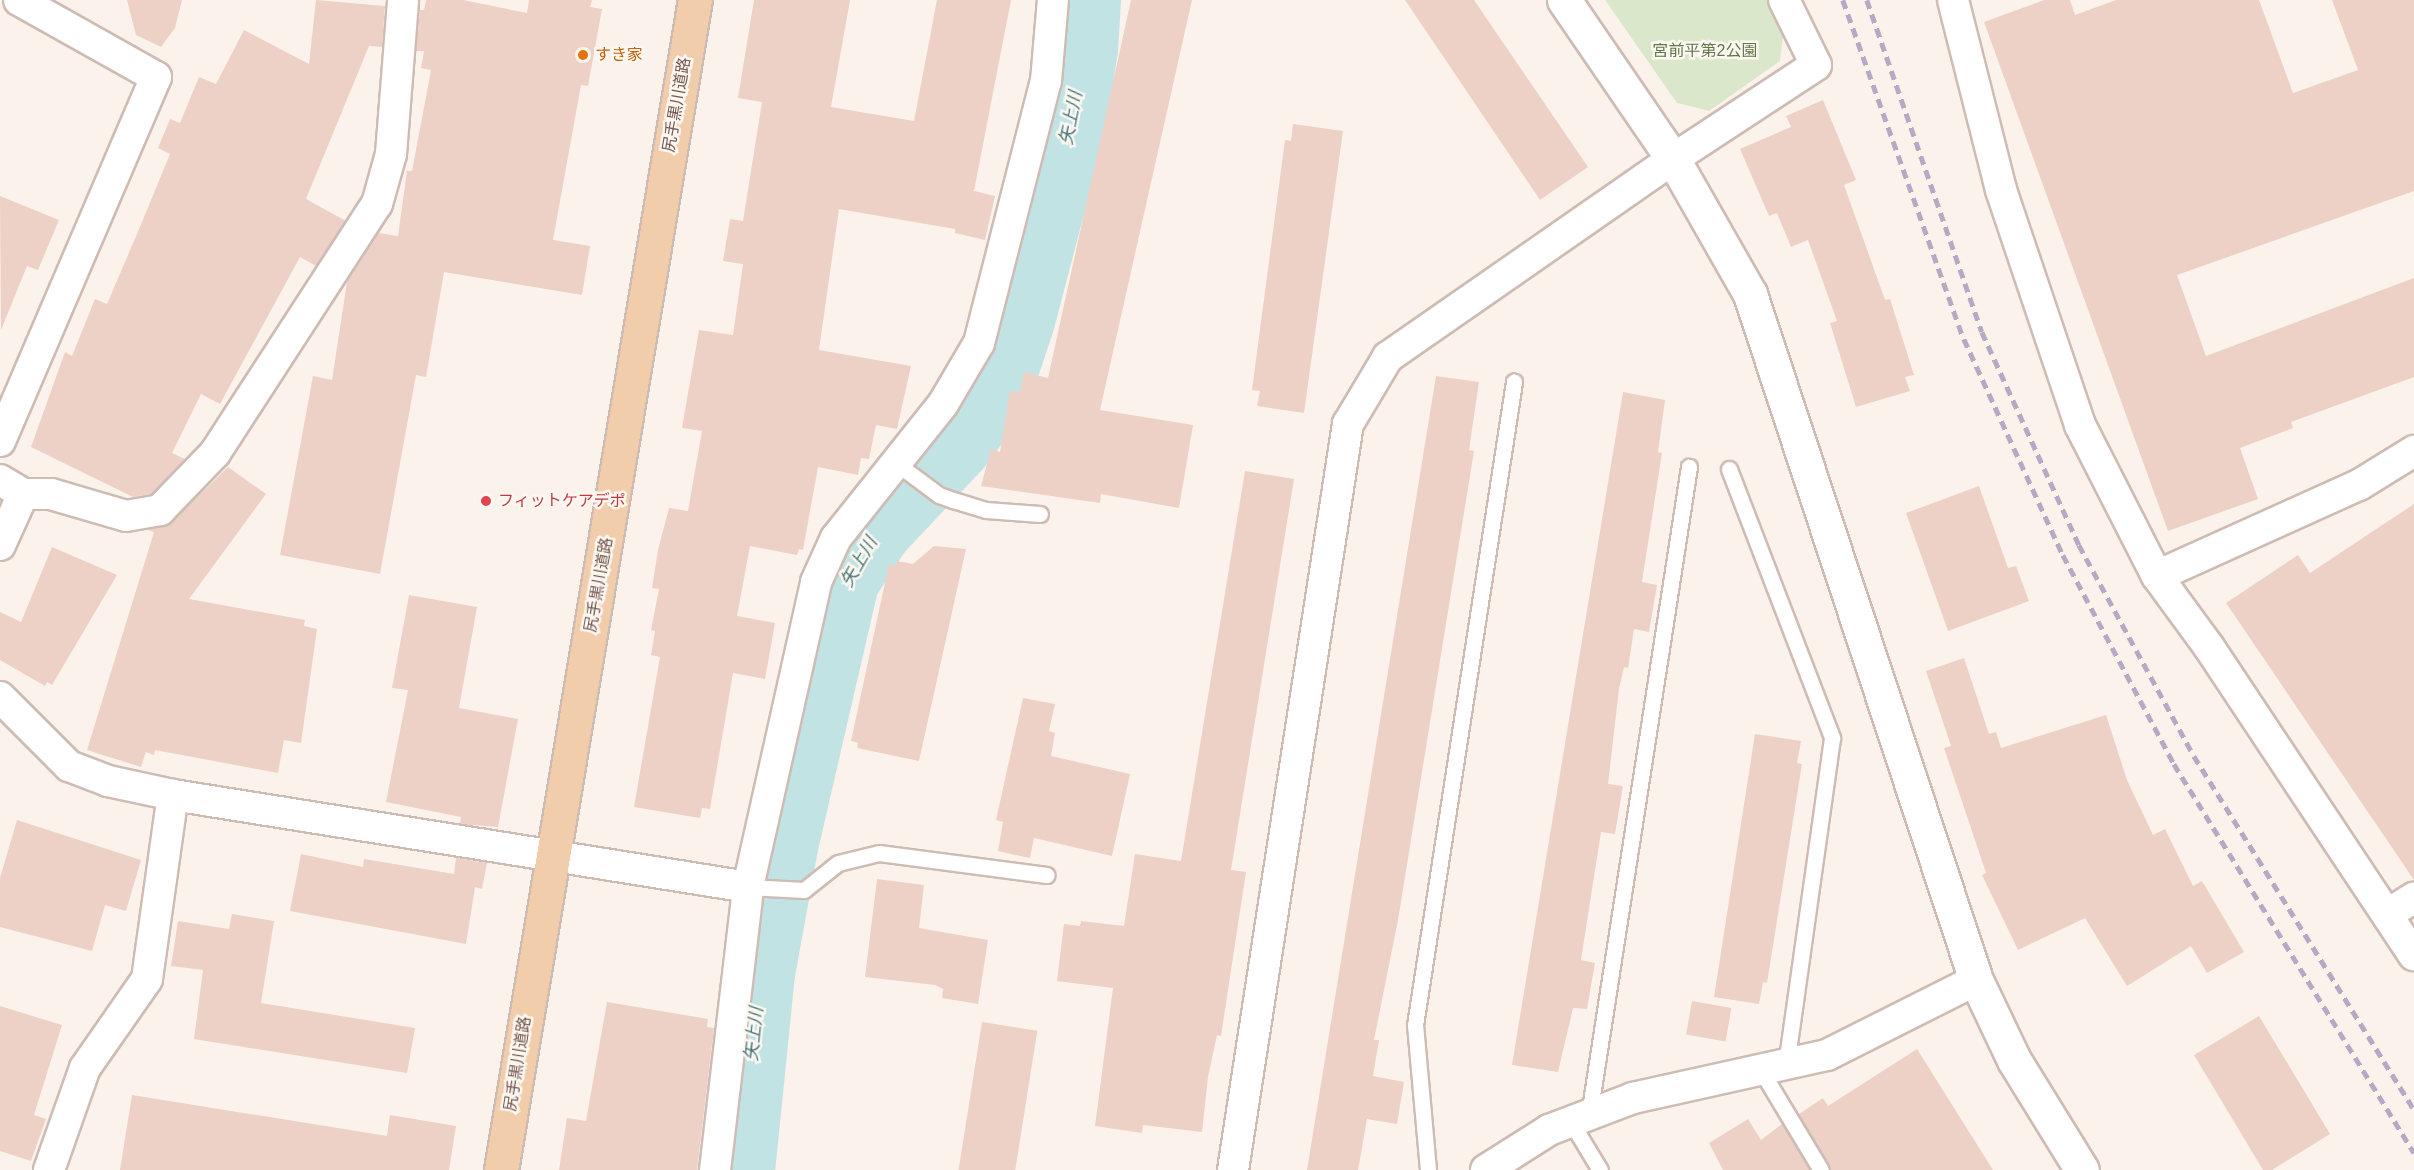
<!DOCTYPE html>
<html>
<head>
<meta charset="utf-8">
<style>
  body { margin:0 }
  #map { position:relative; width:2414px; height:1170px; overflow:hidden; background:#fbf3eb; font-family:Helvetica,"Noto Sans JP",sans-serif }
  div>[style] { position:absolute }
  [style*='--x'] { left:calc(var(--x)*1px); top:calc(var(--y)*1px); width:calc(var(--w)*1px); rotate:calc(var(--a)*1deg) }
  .green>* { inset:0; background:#dae7cb }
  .river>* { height:69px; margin:-34.5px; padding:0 34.5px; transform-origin:34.5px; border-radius:34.5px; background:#c1e3e3 }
  .building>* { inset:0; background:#edd0c6; transform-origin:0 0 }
  .roads { filter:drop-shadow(2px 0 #cebcb4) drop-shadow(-2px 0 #cebcb4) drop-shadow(0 2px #cebcb4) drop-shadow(0 -2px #cebcb4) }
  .lane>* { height:15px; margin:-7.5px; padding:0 7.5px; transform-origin:7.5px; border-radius:7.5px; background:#fff }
  .street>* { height:30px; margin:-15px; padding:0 15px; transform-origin:15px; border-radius:15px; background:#fff }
  .secondary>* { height:33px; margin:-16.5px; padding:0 16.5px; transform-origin:16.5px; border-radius:16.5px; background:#fff }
  .primary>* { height:33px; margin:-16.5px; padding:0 16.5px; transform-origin:16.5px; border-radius:16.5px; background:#f2cdab }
  .rail>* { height:4.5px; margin-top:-2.25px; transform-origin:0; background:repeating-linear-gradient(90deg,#b4aac4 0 9px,transparent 0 15px) }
  .dots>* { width:16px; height:16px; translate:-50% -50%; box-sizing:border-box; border:3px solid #fdf7f2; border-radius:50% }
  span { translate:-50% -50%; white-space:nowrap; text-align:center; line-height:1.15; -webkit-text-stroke:5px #fdf7f2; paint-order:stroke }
  .park-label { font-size:16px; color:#5e784a }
  .food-label { font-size:16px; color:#c56008 }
  .left { translate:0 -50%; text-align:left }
  .street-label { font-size:16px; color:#745850 }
  .health-label { font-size:16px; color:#be3a42 }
  .water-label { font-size:18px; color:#467676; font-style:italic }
</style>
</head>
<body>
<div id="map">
  <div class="green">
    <div style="clip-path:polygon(1605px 0,1771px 0,1784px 30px,1780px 61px,1709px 111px,1677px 103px)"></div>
  </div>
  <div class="river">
    <div style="--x:740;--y:1170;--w:198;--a:-84.2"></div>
    <div style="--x:760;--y:973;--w:129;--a:-79.7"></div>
    <div style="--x:783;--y:846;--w:272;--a:-77"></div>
    <div style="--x:844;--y:581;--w:61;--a:-57.1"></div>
    <div style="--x:877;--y:530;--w:117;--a:-46.7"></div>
    <div style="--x:957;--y:445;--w:63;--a:-52.8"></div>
    <div style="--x:995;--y:395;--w:79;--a:-71.6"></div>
    <div style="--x:1020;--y:320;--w:196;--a:-75.3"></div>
    <div style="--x:1070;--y:130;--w:82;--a:-80.9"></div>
    <div style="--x:1083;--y:49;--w:49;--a:-86.5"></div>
  </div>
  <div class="building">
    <div style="clip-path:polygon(127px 0,182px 0,175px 28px,161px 47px,136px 35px)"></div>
    <div style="clip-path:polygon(316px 0,385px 6px,382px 47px,369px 46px,306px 199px,346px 221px,316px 266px,300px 257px,220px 404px,201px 394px,172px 453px,185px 459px,151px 494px,133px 497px,31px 447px,65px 352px,72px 356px,95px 299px,107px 304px,137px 234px,170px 154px,158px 148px,170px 119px,180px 123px,199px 77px,216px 84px,244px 30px,309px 64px)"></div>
    <div style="clip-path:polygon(426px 0,463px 0,527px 13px,529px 0,592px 0,590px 7px,602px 9px,588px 86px,581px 85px,553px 240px,590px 246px,582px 295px,444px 272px,426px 377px,416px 375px,380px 574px,280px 555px,313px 376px,332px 380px,347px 282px,379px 233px,398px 236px,407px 171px,412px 171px,431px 70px,421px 68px,424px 51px,416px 51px,420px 10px,424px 10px)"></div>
    <div style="clip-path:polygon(754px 0,850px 0,831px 107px,914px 121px,937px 0,1011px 0,974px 191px,995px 196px,985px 240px,955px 233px,955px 229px,839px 209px,819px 350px,911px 366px,897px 429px,876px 425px,869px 459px,861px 458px,858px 475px,818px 467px,803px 550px,799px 549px,797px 555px,750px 546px,737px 616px,775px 623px,765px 679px,733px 673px,710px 809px,702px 808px,700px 818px,634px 807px,660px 657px,651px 655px,655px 631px,651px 630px,659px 589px,652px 588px,658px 550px,669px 508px,688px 511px,702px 431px,682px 428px,699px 330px,733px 335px,743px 264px,723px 261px,730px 219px,743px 221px,762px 102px,738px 98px)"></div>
    <div style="clip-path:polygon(1131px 0,1192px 0,1100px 410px,1193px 425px,1179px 508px,1101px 494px,1100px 503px,981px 486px,991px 449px,1000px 452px,1010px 391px,1020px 392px,1024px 372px,1048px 378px)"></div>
    <div style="clip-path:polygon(1405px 0,1474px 0,1588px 167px,1540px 200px)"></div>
    <div style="clip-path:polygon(2044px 0,2070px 0,2075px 15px,2116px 0,2259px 0,2293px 93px,2358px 70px,2332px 0,2414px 0,2414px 191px,2177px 275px,2206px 356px,2414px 278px,2414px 377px,2291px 422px,2293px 428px,2240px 448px,2258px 499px,2168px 531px,1984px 22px)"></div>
    <div style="clip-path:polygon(1823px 100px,1856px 180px,1844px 185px,1885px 300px,1890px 299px,1914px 375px,1905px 377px,1910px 391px,1856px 407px,1830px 323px,1837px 321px,1808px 240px,1791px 247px,1777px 213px,1769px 216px,1740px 149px,1791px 127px,1786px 116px)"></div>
    <div style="clip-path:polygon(1293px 124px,1343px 131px,1304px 413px,1257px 406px,1260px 391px,1252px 390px,1285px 140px,1291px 141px)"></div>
    <div style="clip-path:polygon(0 196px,59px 220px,38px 270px,27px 266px,1px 330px)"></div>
    <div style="clip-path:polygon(1436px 376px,1479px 382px,1469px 450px,1474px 451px,1398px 920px,1374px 1040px,1379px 1040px,1373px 1076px,1404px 1082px,1397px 1124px,1367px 1119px,1358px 1170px,1307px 1170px)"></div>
    <div style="clip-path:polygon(1623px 392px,1665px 400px,1658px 452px,1662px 453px,1642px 582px,1657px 585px,1649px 632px,1634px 629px,1628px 668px,1624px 667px,1619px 689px,1608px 784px,1623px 786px,1615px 834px,1601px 832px,1581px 960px,1595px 963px,1587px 1009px,1573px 1008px,1558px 1072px,1512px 1065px)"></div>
    <div style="clip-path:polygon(228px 467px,266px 494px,189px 599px,305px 620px,304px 626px,317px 629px,301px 743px,284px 740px,278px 773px,155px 750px,154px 755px,146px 752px,141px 767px,87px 750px,154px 532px,148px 530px,172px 522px)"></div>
    <div style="clip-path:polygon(1245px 471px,1294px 479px,1231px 870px,1246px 872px,1221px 1036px,1217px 1035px,1208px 1077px,1202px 1132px,1143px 1125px,1142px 1133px,1095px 1126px,1113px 988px,1057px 981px,1064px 924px,1080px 926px,1081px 921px,1124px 926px,1135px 854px,1181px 861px)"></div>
    <div style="clip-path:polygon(1979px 486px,2008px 568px,2016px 566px,2029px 601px,1948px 631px,1906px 513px)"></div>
    <div style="clip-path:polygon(2414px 504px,2414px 880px,2226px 603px,2298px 555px,2310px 573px)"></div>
    <div style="clip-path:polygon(934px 546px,966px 549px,919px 761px,857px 748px,858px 743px,851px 741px,889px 564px,896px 566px,897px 561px,913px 564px)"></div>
    <div style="clip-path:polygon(52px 547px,117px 575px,52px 685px,47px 682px,45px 686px,0 660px,0 612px,21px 622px)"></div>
    <div style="clip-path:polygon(409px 595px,477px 607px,459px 708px,518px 719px,498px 827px,460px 824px,461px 817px,386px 802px,408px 690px,392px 688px)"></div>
    <div style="clip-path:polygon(1964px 658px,1989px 734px,1996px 732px,2001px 748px,2106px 715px,2127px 780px,2153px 835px,2165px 829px,2193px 886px,2202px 881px,2244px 952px,2207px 973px,2191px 946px,2127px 986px,2085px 918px,2018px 950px,1982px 875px,1986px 873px,1944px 748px,1951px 746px,1926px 671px)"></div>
    <div style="clip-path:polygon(1023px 698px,1055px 704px,1049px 731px,1055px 733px,1051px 756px,1130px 774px,1112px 856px,1034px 838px,1030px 858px,998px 851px,1003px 822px,996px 820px)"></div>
    <div style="clip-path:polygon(1755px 734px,1801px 741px,1797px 763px,1802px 764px,1767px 983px,1763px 982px,1759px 1004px,1714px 997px)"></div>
    <div style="clip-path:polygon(17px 820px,141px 860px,126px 911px,105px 905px,92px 951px,0 927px,0 878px)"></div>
    <div style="clip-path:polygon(301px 854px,363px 867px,364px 859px,454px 874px,456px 858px,487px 863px,482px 889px,475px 887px,466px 944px,290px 911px)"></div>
    <div style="clip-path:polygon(877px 879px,924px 885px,919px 928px,988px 940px,978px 1004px,942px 998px,943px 989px,935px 985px,865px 977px)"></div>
    <div style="clip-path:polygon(232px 914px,274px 921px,261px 1003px,415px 1028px,407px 1073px,194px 1039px,203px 970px,171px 966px,178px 921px,229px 929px)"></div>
    <div style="left:1692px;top:1001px;width:40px;height:34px;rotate:10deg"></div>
    <div style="clip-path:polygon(607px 1002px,708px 1019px,707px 1027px,714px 1028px,697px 1170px,559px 1170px,567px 1118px,586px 1121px)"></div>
    <div style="clip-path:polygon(0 1006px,62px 1025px,34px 1115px,46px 1119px,31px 1161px,0 1151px)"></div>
    <div style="clip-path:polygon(2259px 1016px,2330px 1134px,2272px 1170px,2263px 1170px,2194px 1055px)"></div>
    <div style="left:982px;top:1022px;width:56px;height:150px;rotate:9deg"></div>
    <div style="clip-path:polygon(1917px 1049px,1993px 1170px,1831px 1170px,1799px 1114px,1823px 1098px,1828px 1106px)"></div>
    <div style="clip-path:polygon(132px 1095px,387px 1136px,390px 1115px,456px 1126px,449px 1170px,120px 1170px)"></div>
    <div style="clip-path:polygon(1748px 1119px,1761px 1140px,1782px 1124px,1810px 1170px,1723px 1170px,1709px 1143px)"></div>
  </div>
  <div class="roads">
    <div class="lane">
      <div style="--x:896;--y:463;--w:54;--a:36.7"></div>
      <div style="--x:939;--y:495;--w:15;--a:20"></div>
      <div style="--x:953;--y:500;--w:34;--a:17"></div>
      <div style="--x:986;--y:510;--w:54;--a:4.2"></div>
      <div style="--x:1729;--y:469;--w:288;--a:69"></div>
      <div style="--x:1832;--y:738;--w:330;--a:98"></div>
      <div style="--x:748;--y:887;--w:56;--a:3.1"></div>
      <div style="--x:804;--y:890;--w:43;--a:-38.5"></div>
      <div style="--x:838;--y:863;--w:42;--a:-13.7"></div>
      <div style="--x:879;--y:853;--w:169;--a:7.5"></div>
      <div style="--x:1762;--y:1072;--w:114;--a:59"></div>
      <div style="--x:1589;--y:1115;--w:656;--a:-81.23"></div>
      <div style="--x:1571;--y:1122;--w:56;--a:58.9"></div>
      <div style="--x:1428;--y:1170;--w:146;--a:-95.1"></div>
      <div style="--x:1415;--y:1025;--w:651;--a:-81.25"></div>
    </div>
    <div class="street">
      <div style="--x:1953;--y:0;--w:196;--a:75.8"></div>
      <div style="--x:2001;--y:190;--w:248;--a:71.4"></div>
      <div style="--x:2080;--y:425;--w:169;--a:63"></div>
      <div style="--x:2157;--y:576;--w:88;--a:53.8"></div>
      <div style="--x:2209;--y:647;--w:370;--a:56.4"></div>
      <div style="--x:0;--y:441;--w:396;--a:-66.8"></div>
      <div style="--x:156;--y:77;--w:157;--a:-150.7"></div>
      <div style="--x:0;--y:480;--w:27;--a:31"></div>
      <div style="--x:23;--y:494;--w:28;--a:0"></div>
      <div style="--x:51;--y:494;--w:78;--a:16.3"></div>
      <div style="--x:126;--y:516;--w:35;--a:-10"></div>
      <div style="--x:160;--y:510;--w:79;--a:-46"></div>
      <div style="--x:215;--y:453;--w:297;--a:-57"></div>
      <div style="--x:377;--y:204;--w:52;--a:-74.4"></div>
      <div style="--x:391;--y:154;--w:154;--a:-85.5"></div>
      <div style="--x:0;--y:545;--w:56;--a:-65.7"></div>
      <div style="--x:2157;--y:576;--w:222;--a:-24.3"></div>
      <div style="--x:2359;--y:485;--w:65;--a:-31.7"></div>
      <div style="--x:0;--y:697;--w:98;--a:45"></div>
      <div style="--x:69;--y:766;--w:42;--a:21"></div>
      <div style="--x:108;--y:781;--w:66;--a:12.2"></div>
      <div style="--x:173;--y:795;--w:582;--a:9.09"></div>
      <div style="--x:2388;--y:914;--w:31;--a:-32"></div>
      <div style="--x:49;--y:1170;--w:108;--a:-70.6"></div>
      <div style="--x:85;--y:1068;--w:108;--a:-55.1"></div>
      <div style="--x:147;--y:979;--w:186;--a:-82"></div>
      <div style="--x:715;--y:1170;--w:285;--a:-83.3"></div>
      <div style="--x:748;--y:887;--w:312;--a:-77.4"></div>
      <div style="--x:816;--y:582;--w:48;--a:-65.6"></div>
      <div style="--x:836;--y:538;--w:171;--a:-51.4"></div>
      <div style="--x:943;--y:404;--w:71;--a:-59.5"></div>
      <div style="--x:979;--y:343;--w:270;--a:-75.7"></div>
      <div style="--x:1046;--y:81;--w:81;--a:-85.1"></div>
      <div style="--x:1233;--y:1170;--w:755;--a:-81.24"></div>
      <div style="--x:1348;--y:424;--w:78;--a:-59.2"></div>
      <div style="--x:1388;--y:357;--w:347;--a:-34.8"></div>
      <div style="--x:1673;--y:159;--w:171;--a:-33.3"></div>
      <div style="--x:1816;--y:65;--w:72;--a:-116.2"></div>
      <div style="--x:1486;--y:1170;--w:75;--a:-32.4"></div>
      <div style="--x:1549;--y:1130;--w:90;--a:-20.9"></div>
      <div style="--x:1633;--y:1098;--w:199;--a:-12.5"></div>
      <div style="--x:1827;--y:1055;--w:167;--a:-26.7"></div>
    </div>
    <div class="secondary">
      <div style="--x:1564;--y:0;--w:193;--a:55.6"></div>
      <div style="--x:1673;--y:159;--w:155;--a:60.3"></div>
      <div style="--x:1750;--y:294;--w:722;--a:71.77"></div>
      <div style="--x:1976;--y:980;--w:89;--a:64.6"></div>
      <div style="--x:2014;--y:1060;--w:129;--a:58.3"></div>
    </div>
    <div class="primary">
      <div style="--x:501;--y:1170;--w:1186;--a:-80.59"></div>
    </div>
  </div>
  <div class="rail">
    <div style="--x:1843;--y:0;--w:360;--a:70.4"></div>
    <div style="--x:1964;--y:339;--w:238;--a:65.4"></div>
    <div style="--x:2063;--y:555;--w:237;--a:62"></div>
    <div style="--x:2174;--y:764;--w:457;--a:58.3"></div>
    <div style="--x:1867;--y:0;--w:351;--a:70.9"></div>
    <div style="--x:1982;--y:332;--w:234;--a:65.5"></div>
    <div style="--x:2079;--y:545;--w:240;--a:61.4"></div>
    <div style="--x:2194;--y:756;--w:416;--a:58.1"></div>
  </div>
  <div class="dots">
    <div style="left:583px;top:55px;background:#e8710a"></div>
    <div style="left:486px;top:501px;background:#e0444e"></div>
  </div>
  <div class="park-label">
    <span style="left:1705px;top:51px">宮前平第2公園</span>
  </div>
  <div class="food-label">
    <span class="left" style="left:595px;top:55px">すき家</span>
  </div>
  <div class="street-label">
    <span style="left:677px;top:105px;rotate:-80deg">尻手黒川道路</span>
    <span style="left:599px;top:585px;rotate:-80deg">尻手黒川道路</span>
    <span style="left:518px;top:1064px;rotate:-81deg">尻手黒川道路</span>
  </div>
  <div class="health-label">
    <span class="left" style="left:498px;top:501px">フィットケアデポ</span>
  </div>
  <div class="water-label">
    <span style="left:1071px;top:118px;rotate:-79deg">矢上川</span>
    <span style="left:859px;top:562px;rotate:-60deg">矢上川</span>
    <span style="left:754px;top:1034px;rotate:-84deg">矢上川</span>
  </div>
</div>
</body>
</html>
